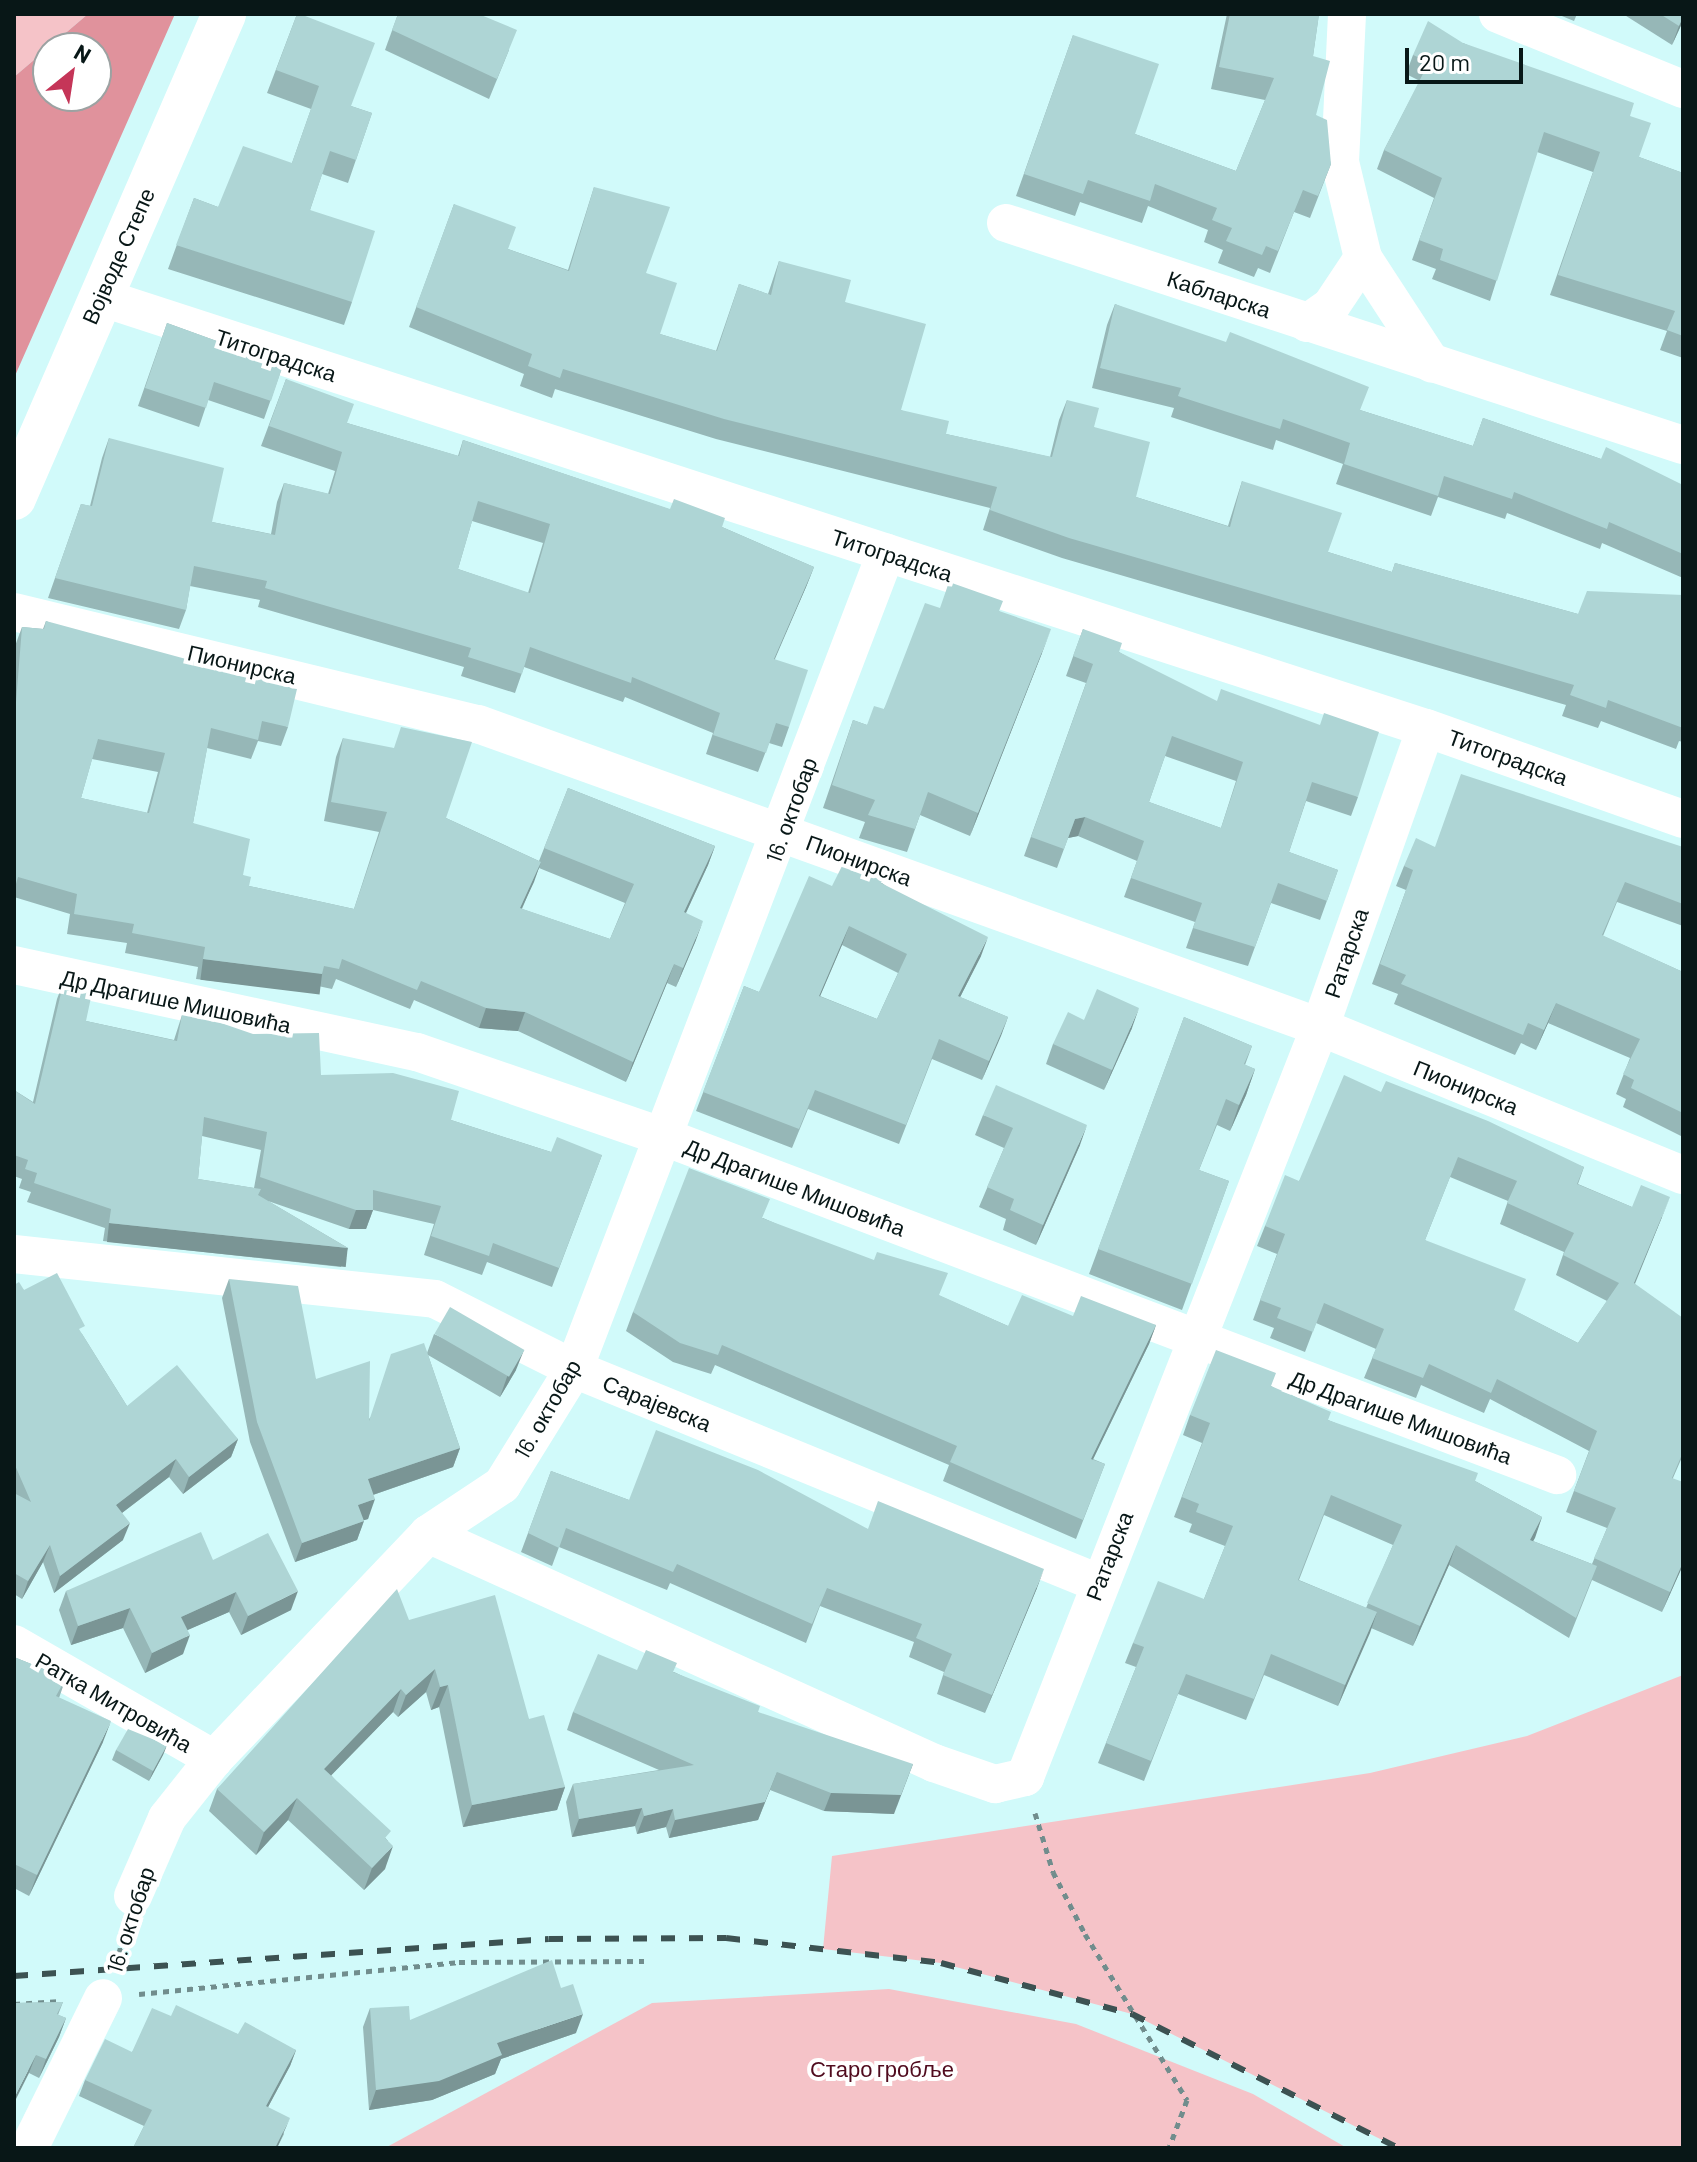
<!DOCTYPE html>
<html>
<head>
<meta charset="utf-8">
<style>
  body { margin:0 }
  #map { position:relative; width:1697px; height:2162px; overflow:hidden; background:#d1fafa; font-family:Barlow,sans-serif }
  div>[style] { position:absolute }
  [style*='--x'] { left:calc(var(--x)*1px); top:calc(var(--y)*1px); width:calc(var(--w)*1px); rotate:calc(var(--a)*1deg) }
  .green>* { inset:0; background:#f5c3c8 }
  .forest>* { inset:0; background:#e0929c }
  .path>* { height:5px; margin-top:-2.5px; transform-origin:0; background:repeating-linear-gradient(90deg,#718d8d 0 6px,transparent 0 12px) }
  .street>* { height:38px; margin:-19px; padding:0 19px; transform-origin:19px; border-radius:19px; background:#fff }
  .secondary>* { height:44px; margin:-22px; padding:0 22px; transform-origin:22px; border-radius:22px; background:#fff }
  .rail>* { height:6px; margin-top:-3px; transform-origin:0; background:repeating-linear-gradient(90deg,#3c5252 0 14px,transparent 0 28px) }
  .wall>* { inset:0; background:#96b7b7 }
  .shaded-wall>* { inset:0; background:#7a9595; transform-origin:0 0 }
  .building>* { inset:0; background:#aed5d5; transform-origin:0 0 }
  span { translate:-50% -50%; white-space:nowrap; text-align:center; line-height:1.15; -webkit-text-stroke:8px #fff; paint-order:stroke }
  .street-label { font-size:22px; color:#081717 }
  .park-label { font-size:22px; color:#500b1e }
  .frame { position:absolute; inset:0; border:16px solid #081717; pointer-events:none }
  .north { position:absolute; left:32px; top:32px; width:80px; height:80px; box-sizing:border-box; background:#fff; border:2px solid #9ca2a2; border-radius:50%; rotate:30deg; font-size:22px; font-weight:700; line-height:32px; text-align:center; color:#081717 }
  .north::after { content:''; display:block; margin:auto; width:28px; height:36px; background:#c53558; clip-path:polygon(50% 0,100% 100%,50% 72%,0 100%) }
  .scale { position:absolute; left:1405px; top:48px; width:118px; height:36px; box-sizing:border-box; border:4px solid #081717; border-top:0; padding-left:10px; font-size:24px; line-height:28px; white-space:nowrap; color:#081717; -webkit-text-stroke:6px #fff; paint-order:stroke }
</style>
</head>
<body>
<div id="map">
  <div class="green">
    <div style="clip-path:polygon(14px 14px,88px 14px,14px 77px)"></div>
    <div style="clip-path:polygon(1683px 1675px,1683px 2148px,1398px 2148px,1132px 2014px,941px 1963px,823px 1949px,832px 1856px,1370px 1773px,1527px 1736px)"></div>
    <div style="clip-path:polygon(889px 1989px,1076px 2024px,1253px 2094px,1347px 2148px,385px 2148px,652px 2003px)"></div>
  </div>
  <div class="forest">
    <div style="clip-path:polygon(evenodd,88px 14px,175px 14px,14px 378px,14px 77px,88px 14px,48px 48px,96px 48px,96px 96px,48px 96px,48px 48px)"></div>
  </div>
  <div class="path">
    <div style="--x:1035;--y:1813;--w:62;--a:73"></div>
    <div style="--x:1053;--y:1872;--w:70;--a:62.7"></div>
    <div style="--x:1085;--y:1934;--w:195;--a:58.4"></div>
    <div style="--x:1187;--y:2100;--w:51;--a:110.6"></div>
    <div style="--x:116;--y:1965;--w:34;--a:-76"></div>
    <div style="--x:139;--y:1994;--w:322;--a:-5.7"></div>
    <div style="--x:459;--y:1962;--w:185;--a:-0.3"></div>
    <div style="--x:14;--y:2004;--w:47;--a:-3.7"></div>
  </div>
  <div class="street">
    <div style="--x:1347;--y:14;--w:148;--a:92.7"></div>
    <div style="--x:1340;--y:162;--w:99;--a:76.5"></div>
    <div style="--x:1363;--y:258;--w:126;--a:56.9"></div>
    <div style="--x:1498;--y:14;--w:200;--a:22.1"></div>
    <div style="--x:1006;--y:223;--w:712;--a:18.16"></div>
    <div style="--x:100;--y:297;--w:1394;--a:18.01"></div>
    <div style="--x:1426;--y:728;--w:273;--a:19.5"></div>
    <div style="--x:1307;--y:323;--w:29;--a:-35"></div>
    <div style="--x:1331;--y:306;--w:58;--a:-56.3"></div>
    <div style="--x:14;--y:612;--w:477;--a:13.6"></div>
    <div style="--x:478;--y:724;--w:895;--a:19.79"></div>
    <div style="--x:1320;--y:1027;--w:392;--a:22.2"></div>
    <div style="--x:14;--y:965;--w:412;--a:12.2"></div>
    <div style="--x:417;--y:1052;--w:264;--a:19"></div>
    <div style="--x:667;--y:1138;--w:952;--a:20.74"></div>
    <div style="--x:14;--y:1254;--w:423;--a:6.1"></div>
    <div style="--x:435;--y:1299;--w:156;--a:26.7"></div>
    <div style="--x:574;--y:1369;--w:566;--a:22.21"></div>
    <div style="--x:428;--y:1534;--w:555;--a:24.35"></div>
    <div style="--x:934;--y:1763;--w:65;--a:19"></div>
    <div style="--x:995;--y:1784;--w:31;--a:-13"></div>
    <div style="--x:1025;--y:1777;--w:806;--a:-68.53"></div>
    <div style="--x:1320;--y:1027;--w:317;--a:-70.5"></div>
    <div style="--x:14;--y:1644;--w:231;--a:29.9"></div>
    <div style="--x:133;--y:1896;--w:85;--a:-66.4"></div>
    <div style="--x:167;--y:1818;--w:75;--a:-51.5"></div>
    <div style="--x:214;--y:1759;--w:311;--a:-46.4"></div>
    <div style="--x:428;--y:1534;--w:89;--a:-33.5"></div>
    <div style="--x:502;--y:1485;--w:137;--a:-58.2"></div>
    <div style="--x:574;--y:1369;--w:874;--a:-69.08"></div>
    <div style="--x:29;--y:2148;--w:167;--a:-63.7"></div>
  </div>
  <div class="secondary">
    <div style="--x:14;--y:498;--w:528;--a:-66.54"></div>
  </div>
  <div class="rail">
    <div style="--x:14;--y:1976;--w:536;--a:-3.96"></div>
    <div style="--x:549;--y:1939;--w:177;--a:-0.3"></div>
    <div style="--x:726;--y:1938;--w:216;--a:6.6"></div>
    <div style="--x:941;--y:1963;--w:198;--a:15"></div>
    <div style="--x:1132;--y:2014;--w:298;--a:26.7"></div>
  </div>
  <div class="wall">
    <div style="clip-path:polygon(297px 14px,351px 106px,372px 113px,348px 183px,322px 174px,310px 210px,352px 302px,344px 325px,168px 269px,194px 198px,218px 207px,292px 163px,311px 109px,267px 93px)"></div>
    <div style="clip-path:polygon(398px 14px,481px 15px,509px 50px,489px 99px,385px 50px)"></div>
    <div style="clip-path:polygon(1227px 14px,1319px 14px,1313px 56px,1316px 115px,1331px 164px,1310px 218px,1294px 212px,1270px 273px,1258px 268px,1254px 277px,1218px 263px,1223px 250px,1204px 242px,1208px 230px,1148px 206px,1142px 223px,1080px 202px,1075px 216px,1016px 196px,1073px 35px,1135px 134px,1236px 171px,1265px 100px,1211px 89px)"></div>
    <div style="clip-path:polygon(1557px 14px,1577px 14px,1574px 21px)"></div>
    <div style="clip-path:polygon(1623px 14px,1683px 14px,1683px 21px,1672px 45px)"></div>
    <div style="clip-path:polygon(1463px 43px,1630px 116px,1639px 157px,1683px 173px,1683px 358px,1660px 350px,1667px 331px,1550px 295px,1593px 172px,1537px 152px,1490px 301px,1432px 279px,1436px 269px,1412px 260px,1434px 198px,1377px 169px,1384px 150px,1420px 81px,1406px 74px,1413px 55px)"></div>
    <div style="clip-path:polygon(594px 187px,646px 273px,660px 334px,716px 351px,739px 284px,768px 294px,779px 261px,845px 302px,901px 410px,946px 434px,1050px 457px,1059px 420px,1067px 400px,1094px 427px,1136px 497px,1228px 526px,1242px 481px,1328px 552px,1392px 572px,1395px 563px,1578px 614px,1683px 596px,1683px 742px,1679px 741px,1676px 749px,1601px 721px,1598px 728px,1562px 716px,1566px 705px,1062px 558px,983px 530px,990px 508px,716px 439px,555px 389px,552px 398px,520px 386px,524px 374px,409px 327px,454px 204px,508px 249px,568px 270px)"></div>
    <div style="clip-path:polygon(1115px 304px,1360px 410px,1473px 446px,1483px 418px,1601px 459px,1683px 485px,1683px 578px,1602px 543px,1600px 549px,1507px 513px,1505px 519px,1438px 497px,1431px 516px,1336px 484px,1343px 464px,1276px 440px,1273px 450px,1171px 417px,1174px 408px,1092px 388px,1107px 325px)"></div>
    <div style="clip-path:polygon(167px 323px,283px 365px,264px 419px,208px 400px,199px 427px,138px 406px)"></div>
    <div style="clip-path:polygon(evenodd,286px 379px,347px 423px,458px 456px,463px 440px,722px 527px,814px 567px,806px 587px,775px 659px,789px 727px,782px 747px,769px 743px,758px 772px,706px 754px,713px 733px,625px 697px,623px 702px,524px 667px,515px 693px,461px 676px,464px 667px,258px 607px,260px 600px,190px 586px,186px 610px,179px 629px,48px 598px,81px 504px,90px 506px,102px 458px,109px 438px,212px 522px,271px 534px,277px 502px,284px 483px,328px 494px,335px 471px,261px 446px,286px 379px,472px 521px,543px 543px,528px 593px,458px 569px,472px 521px)"></div>
    <div style="clip-path:polygon(940px 608px,999px 611px,1042px 653px,970px 836px,920px 815px,907px 852px,859px 838px,865px 822px,823px 808px,853px 720px,867px 725px,884px 709px)"></div>
    <div style="clip-path:polygon(evenodd,46px 621px,288px 727px,281px 746px,258px 741px,251px 759px,207px 748px,193px 823px,243px 875px,249px 886px,354px 909px,379px 832px,324px 821px,336px 757px,343px 738px,446px 818px,539px 861px,568px 788px,715px 846px,708px 865px,686px 913px,696px 940px,676px 987px,667px 983px,626px 1082px,518px 1031px,479px 1028px,414px 1000px,410px 1009px,336px 979px,332px 989px,318px 986px,315px 993px,196px 979px,198px 967px,125px 953px,127px 943px,67px 934px,70px 914px,14px 897px,15px 646px,22px 627px,43px 629px,46px 621px,92px 759px,158px 772px,147px 813px,81px 798px,92px 759px,46px 621px,539px 868px,625px 903px,610px 939px,522px 909px,539px 868px)"></div>
    <div style="clip-path:polygon(evenodd,1083px 629px,1119px 652px,1358px 797px,1351px 816px,1306px 801px,1289px 852px,1338px 870px,1320px 920px,1271px 903px,1248px 966px,1186px 948px,1195px 922px,1124px 897px,1137px 861px,1078px 836px,1068px 838px,1057px 868px,1024px 856px,1086px 683px,1066px 676px,1083px 629px,1165px 756px,1236px 781px,1221px 828px,1149px 802px,1165px 756px)"></div>
    <div style="clip-path:polygon(1435px 847px,1683px 847px,1683px 926px,1617px 902px,1603px 936px,1683px 972px,1683px 1137px,1623px 1107px,1626px 1099px,1616px 1094px,1630px 1058px,1548px 1023px,1536px 1050px,1521px 1043px,1515px 1055px,1394px 1004px,1398px 994px,1372px 984px,1406px 890px,1396px 886px,1404px 866px)"></div>
    <div style="clip-path:polygon(evenodd,882px 883px,981px 956px,960px 997px,1008px 1017px,982px 1080px,932px 1059px,899px 1144px,808px 1109px,792px 1148px,696px 1111px,744px 986px,759px 992px,832px 886px,882px 883px,842px 945px,898px 973px,877px 1019px,820px 996px,842px 945px)"></div>
    <div style="clip-path:polygon(evenodd,64px 980px,86px 1021px,174px 1040px,182px 1015px,321px 1075px,451px 1120px,551px 1152px,602px 1155px,552px 1287px,487px 1262px,482px 1275px,424px 1255px,434px 1224px,373px 1210px,366px 1229px,349px 1229px,268px 1201px,348px 1248px,341px 1267px,103px 1241px,105px 1228px,27px 1202px,31px 1192px,19px 1188px,22px 1179px,14px 1176px,14px 1090px,33px 1102px,57px 999px,64px 980px,202px 1136px,261px 1150px,254px 1188px,198px 1179px,202px 1136px)"></div>
    <div style="clip-path:polygon(1184px 1017px,1252px 1046px,1245px 1065px,1255px 1069px,1246px 1095px,1230px 1131px,1217px 1125px,1199px 1170px,1229px 1181px,1182px 1310px,1089px 1274px)"></div>
    <div style="clip-path:polygon(1084px 1020px,1132px 1028px,1104px 1090px,1046px 1064px,1053px 1044px)"></div>
    <div style="clip-path:polygon(evenodd,1381px 1092px,1584px 1167px,1578px 1184px,1632px 1207px,1662px 1217px,1635px 1284px,1683px 1455px,1673px 1478px,1683px 1565px,1662px 1612px,1592px 1580px,1569px 1638px,1449px 1565px,1413px 1646px,1371px 1628px,1338px 1706px,1264px 1675px,1246px 1720px,1178px 1694px,1144px 1781px,1098px 1763px,1136px 1667px,1125px 1663px,1133px 1643px,1204px 1599px,1225px 1546px,1189px 1532px,1192px 1524px,1174px 1517px,1202px 1443px,1183px 1435px,1190px 1415px,1271px 1386px,1328px 1420px,1475px 1481px,1542px 1517px,1533px 1541px,1592px 1564px,1607px 1528px,1566px 1512px,1589px 1451px,1490px 1399px,1484px 1413px,1421px 1385px,1416px 1398px,1364px 1378px,1376px 1349px,1316px 1323px,1305px 1352px,1270px 1338px,1274px 1328px,1253px 1320px,1277px 1254px,1257px 1246px,1265px 1226px,1299px 1181px,1381px 1092px,1450px 1177px,1508px 1201px,1500px 1224px,1564px 1252px,1556px 1275px,1607px 1301px,1578px 1343px,1515px 1311px,1425px 1240px,1450px 1177px,1381px 1092px,1324px 1515px,1393px 1545px,1366px 1608px,1299px 1580px,1324px 1515px)"></div>
    <div style="clip-path:polygon(983px 1115px,1080px 1145px,1036px 1245px,1003px 1230px,1006px 1219px,979px 1207px,1004px 1148px,975px 1135px)"></div>
    <div style="clip-path:polygon(763px 1218px,1008px 1326px,1073px 1316px,1156px 1325px,1149px 1344px,1093px 1459px,1105px 1464px,1076px 1539px,943px 1481px,949px 1465px,715px 1365px,711px 1374px,673px 1362px,626px 1331px,633px 1312px)"></div>
    <div style="clip-path:polygon(229px 1279px,316px 1379px,369px 1419px,427px 1353px,434px 1334px,516px 1370px,500px 1397px,428px 1355px,460px 1448px,453px 1467px,373px 1495px,368px 1519px,364px 1520px,357px 1540px,295px 1562px,250px 1442px,222px 1298px)"></div>
    <div style="clip-path:polygon(14px 1285px,24px 1290px,82px 1334px,127px 1406px,238px 1439px,231px 1457px,183px 1494px,169px 1477px,122px 1513px,123px 1540px,54px 1593px,43px 1562px,22px 1599px,14px 1594px)"></div>
    <div style="clip-path:polygon(551px 1471px,629px 1500px,868px 1529px,1037px 1588px,985px 1713px,937px 1694px,944px 1672px,909px 1657px,914px 1642px,820px 1606px,806px 1643px,670px 1583px,667px 1590px,559px 1547px,552px 1566px,521px 1552px)"></div>
    <div style="clip-path:polygon(213px 1560px,291px 1610px,241px 1635px,229px 1612px,187px 1630px,183px 1654px,145px 1673px,123px 1628px,71px 1645px,59px 1610px,66px 1591px)"></div>
    <div style="clip-path:polygon(409px 1620px,529px 1719px,565px 1787px,557px 1810px,463px 1827px,439px 1707px,431px 1710px,426px 1692px,398px 1717px,393px 1712px,331px 1775px,388px 1841px,385px 1869px,364px 1890px,288px 1820px,256px 1855px,209px 1811px,217px 1789px)"></div>
    <div style="clip-path:polygon(14px 1657px,66px 1678px,59px 1698px,103px 1742px,29px 1896px,14px 1888px)"></div>
    <div style="clip-path:polygon(637px 1670px,674px 1672px,758px 1712px,894px 1814px,824px 1811px,770px 1790px,758px 1820px,669px 1838px,666px 1827px,637px 1834px,635px 1826px,572px 1837px,566px 1802px,573px 1784px,659px 1770px,567px 1730px,573px 1712px)"></div>
    <div style="clip-path:polygon(167px 1745px,163px 1755px,149px 1781px,112px 1760px,116px 1750px)"></div>
    <div style="clip-path:polygon(63px 2002px,58px 2015px,66px 2018px,59px 2037px,39px 2078px,29px 2073px,14px 2003px)"></div>
    <div style="clip-path:polygon(370px 2008px,410px 2020px,576px 2033px,501px 2059px,495px 2074px,432px 2100px,369px 2110px,363px 2027px)"></div>
    <div style="clip-path:polygon(171px 2016px,296px 2050px,290px 2066px,268px 2107px,284px 2134px,277px 2148px,133px 2148px,144px 2126px,79px 2096px,85px 2080px,132px 2052px)"></div>
  </div>
  <div class="shaded-wall">
    <div style="clip-path:polygon(1683px 17px,1683px 21px,1672px 45px,1679px 26px)"></div>
    <div style="clip-path:polygon(814px 567px,806px 587px,766px 678px,774px 659px)"></div>
    <div style="clip-path:polygon(1051px 629px,1042px 653px,970px 836px,978px 813px)"></div>
    <div style="clip-path:polygon(1085px 817px,1078px 836px,1068px 838px,1075px 819px)"></div>
    <div style="clip-path:polygon(715px 846px,708px 865px,677px 932px,684px 912px)"></div>
    <div style="clip-path:polygon(541px 862px,534px 882px,513px 927px,520px 908px)"></div>
    <div style="clip-path:polygon(703px 921px,696px 940px,676px 987px,683px 968px)"></div>
    <div style="clip-path:polygon(849px 926px,842px 945px,812px 1015px,819px 996px)"></div>
    <div style="clip-path:polygon(988px 937px,981px 956px,951px 1015px,958px 996px)"></div>
    <div style="left:203px;top:959px;width:120px;height:21px;rotate:7deg"></div>
    <div style="clip-path:polygon(674px 964px,667px 983px,626px 1082px,633px 1062px)"></div>
    <div style="clip-path:polygon(1556px 1003px,1548px 1023px,1536px 1050px,1544px 1030px)"></div>
    <div style="clip-path:polygon(486px 1008px,525px 1012px,518px 1031px,479px 1028px)"></div>
    <div style="clip-path:polygon(1139px 1008px,1132px 1028px,1104px 1090px,1112px 1070px)"></div>
    <div style="clip-path:polygon(1008px 1017px,1001px 1036px,982px 1080px,989px 1061px)"></div>
    <div style="clip-path:polygon(1255px 1069px,1246px 1095px,1230px 1131px,1239px 1105px)"></div>
    <div style="clip-path:polygon(1087px 1125px,1080px 1145px,1036px 1245px,1043px 1225px)"></div>
    <div style="clip-path:polygon(1670px 1197px,1662px 1217px,1626px 1304px,1634px 1283px)"></div>
    <div style="clip-path:polygon(356px 1210px,373px 1210px,366px 1229px,349px 1229px)"></div>
    <div style="left:109px;top:1223px;width:240px;height:19px;rotate:6deg"></div>
    <div style="clip-path:polygon(1156px 1325px,1149px 1344px,1084px 1478px,1091px 1459px)"></div>
    <div style="clip-path:polygon(524px 1350px,516px 1370px,500px 1397px,507px 1377px)"></div>
    <div style="clip-path:polygon(238px 1439px,231px 1457px,183px 1494px,189px 1477px)"></div>
    <div style="clip-path:polygon(460px 1448px,453px 1467px,361px 1499px,368px 1479px)"></div>
    <div style="clip-path:polygon(176px 1459px,169px 1477px,110px 1522px,116px 1505px)"></div>
    <div style="clip-path:polygon(375px 1499px,368px 1519px,351px 1524px,358px 1505px)"></div>
    <div style="clip-path:polygon(1542px 1517px,1535px 1538px,1522px 1560px,1530px 1540px)"></div>
    <div style="clip-path:polygon(364px 1521px,357px 1540px,295px 1562px,302px 1543px)"></div>
    <div style="clip-path:polygon(130px 1523px,123px 1540px,54px 1593px,60px 1576px)"></div>
    <div style="clip-path:polygon(50px 1545px,43px 1562px,22px 1599px,28px 1581px)"></div>
    <div style="clip-path:polygon(1456px 1545px,1449px 1565px,1413px 1646px,1420px 1626px)"></div>
    <div style="clip-path:polygon(1683px 1562px,1683px 1565px,1662px 1612px,1670px 1592px)"></div>
    <div style="clip-path:polygon(1044px 1569px,1037px 1588px,985px 1713px,992px 1695px)"></div>
    <div style="clip-path:polygon(298px 1591px,291px 1610px,241px 1635px,248px 1616px)"></div>
    <div style="clip-path:polygon(236px 1592px,229px 1612px,174px 1636px,181px 1617px)"></div>
    <div style="clip-path:polygon(130px 1608px,123px 1628px,71px 1645px,78px 1626px)"></div>
    <div style="clip-path:polygon(1377px 1612px,1370px 1633px,1338px 1706px,1345px 1685px)"></div>
    <div style="clip-path:polygon(190px 1635px,183px 1654px,145px 1673px,152px 1653px)"></div>
    <div style="clip-path:polygon(435px 1669px,426px 1692px,398px 1717px,406px 1695px)"></div>
    <div style="clip-path:polygon(448px 1685px,439px 1707px,431px 1710px,440px 1687px)"></div>
    <div style="clip-path:polygon(401px 1689px,393px 1712px,316px 1791px,324px 1769px)"></div>
    <div style="clip-path:polygon(111px 1721px,103px 1742px,29px 1896px,37px 1875px)"></div>
    <div style="clip-path:polygon(167px 1745px,163px 1755px,149px 1781px,153px 1771px)"></div>
    <div style="clip-path:polygon(913px 1764px,894px 1814px,824px 1811px,831px 1793px)"></div>
    <div style="clip-path:polygon(777px 1772px,758px 1820px,669px 1838px,675px 1820px)"></div>
    <div style="clip-path:polygon(565px 1787px,557px 1810px,463px 1827px,472px 1805px)"></div>
    <div style="clip-path:polygon(297px 1798px,288px 1820px,256px 1855px,264px 1832px)"></div>
    <div style="clip-path:polygon(642px 1808px,635px 1826px,572px 1837px,579px 1819px)"></div>
    <div style="clip-path:polygon(673px 1809px,666px 1827px,637px 1834px,644px 1816px)"></div>
    <div style="clip-path:polygon(393px 1846px,385px 1869px,364px 1890px,372px 1868px)"></div>
    <div style="clip-path:polygon(583px 2014px,576px 2033px,501px 2059px,495px 2074px,432px 2100px,369px 2110px,376px 2090px,497px 2043px)"></div>
    <div style="clip-path:polygon(66px 2018px,59px 2037px,39px 2078px,46px 2059px)"></div>
    <div style="clip-path:polygon(296px 2050px,290px 2066px,260px 2122px,266px 2106px)"></div>
    <div style="clip-path:polygon(36px 2055px,29px 2073px,14px 2103px,14px 2098px)"></div>
    <div style="clip-path:polygon(290px 2118px,277px 2148px,275px 2148px)"></div>
  </div>
  <div class="building">
    <div style="clip-path:polygon(297px 14px,300px 14px,375px 43px,351px 106px,372px 113px,356px 160px,330px 151px,310px 210px,375px 231px,352px 302px,176px 245px,194px 198px,218px 207px,243px 146px,292px 163px,319px 86px,276px 70px)"></div>
    <div style="clip-path:polygon(398px 14px,481px 14px,481px 15px,517px 30px,497px 79px,392px 30px)"></div>
    <div style="clip-path:polygon(1230px 14px,1319px 14px,1313px 56px,1330px 61px,1316px 115px,1327px 120px,1331px 164px,1318px 196px,1303px 190px,1278px 251px,1266px 246px,1262px 255px,1226px 241px,1232px 228px,1212px 220px,1217px 208px,1155px 184px,1150px 201px,1088px 180px,1083px 194px,1024px 174px,1073px 35px,1159px 64px,1135px 134px,1236px 171px,1274px 78px,1219px 67px)"></div>
    <div style="clip-path:polygon(1660px 14px,1683px 14px,1683px 17px,1679px 26px)"></div>
    <div style="clip-path:polygon(1428px 21px,1463px 43px,1634px 103px,1630px 116px,1651px 123px,1639px 157px,1683px 173px,1683px 336px,1667px 330px,1675px 311px,1558px 275px,1600px 152px,1544px 132px,1497px 281px,1440px 260px,1443px 249px,1419px 240px,1442px 178px,1384px 150px,1429px 62px,1413px 55px)"></div>
    <div style="clip-path:polygon(594px 187px,670px 207px,646px 273px,677px 283px,660px 334px,717px 351px,739px 284px,771px 295px,779px 261px,851px 280px,845px 302px,926px 324px,901px 410px,949px 421px,946px 434px,1052px 457px,1067px 400px,1099px 408px,1094px 427px,1150px 442px,1136px 497px,1230px 527px,1242px 481px,1342px 513px,1328px 552px,1392px 572px,1395px 563px,1578px 614px,1587px 591px,1683px 595px,1683px 728px,1608px 700px,1606px 708px,1570px 695px,1574px 685px,1069px 538px,990px 510px,997px 487px,724px 419px,563px 369px,560px 378px,528px 366px,532px 354px,416px 307px,454px 204px,516px 227px,508px 249px,569px 271px)"></div>
    <div style="clip-path:polygon(1115px 304px,1226px 342px,1230px 332px,1369px 387px,1360px 410px,1473px 446px,1483px 418px,1601px 459px,1606px 447px,1683px 485px,1683px 554px,1609px 522px,1607px 529px,1514px 492px,1512px 499px,1444px 476px,1438px 496px,1344px 464px,1350px 443px,1283px 419px,1280px 429px,1178px 396px,1181px 388px,1100px 368px)"></div>
    <div style="clip-path:polygon(167px 323px,283px 365px,271px 401px,214px 382px,206px 408px,145px 388px)"></div>
    <div style="clip-path:polygon(evenodd,286px 379px,354px 404px,347px 423px,459px 456px,463px 440px,670px 509px,674px 499px,725px 518px,722px 527px,814px 567px,774px 659px,808px 670px,789px 727px,776px 723px,766px 753px,713px 735px,720px 713px,632px 677px,631px 683px,530px 647px,522px 674px,468px 657px,471px 648px,265px 588px,267px 581px,194px 566px,186px 610px,55px 578px,81px 504px,92px 506px,109px 438px,224px 468px,212px 522px,275px 535px,284px 483px,330px 494px,342px 452px,269px 426px,286px 379px,478px 501px,550px 524px,530px 593px,458px 569px,478px 501px)"></div>
    <div style="clip-path:polygon(949px 582px,1003px 601px,999px 611px,1051px 629px,978px 813px,928px 792px,915px 829px,868px 815px,875px 800px,832px 785px,853px 720px,867px 725px,874px 706px,884px 709px,925px 603px,940px 608px)"></div>
    <div style="clip-path:polygon(evenodd,46px 621px,297px 689px,288px 727px,262px 721px,258px 740px,211px 728px,193px 823px,250px 839px,243px 875px,251px 877px,249px 886px,354px 909px,387px 812px,331px 802px,343px 738px,394px 748px,401px 727px,472px 742px,446px 818px,541px 862px,520px 908px,610px 939px,634px 884px,544px 848px,568px 788px,715px 846px,684px 912px,703px 921px,683px 968px,674px 964px,633px 1062px,525px 1012px,486px 1008px,421px 981px,417px 990px,342px 959px,339px 969px,324px 966px,322px 974px,203px 959px,205px 947px,132px 933px,134px 924px,74px 914px,77px 894px,18px 877px,14px 891px,14px 727px,22px 627px,44px 629px,46px 621px,98px 739px,165px 753px,149px 813px,81px 798px,98px 739px)"></div>
    <div style="clip-path:polygon(evenodd,1083px 629px,1122px 643px,1119px 652px,1217px 701px,1221px 689px,1320px 725px,1324px 713px,1379px 732px,1358px 797px,1312px 782px,1289px 852px,1338px 870px,1327px 901px,1278px 883px,1255px 947px,1193px 928px,1202px 903px,1131px 878px,1144px 841px,1085px 817px,1075px 819px,1064px 849px,1031px 837px,1093px 664px,1073px 656px,1083px 629px,1172px 736px,1243px 762px,1221px 828px,1149px 802px,1172px 736px)"></div>
    <div style="clip-path:polygon(1461px 774px,1683px 847px,1683px 904px,1625px 882px,1602px 935px,1683px 972px,1683px 1113px,1631px 1088px,1634px 1080px,1623px 1074px,1640px 1039px,1556px 1003px,1544px 1030px,1528px 1023px,1523px 1035px,1401px 984px,1406px 975px,1380px 964px,1413px 870px,1404px 866px,1416px 838px,1435px 847px)"></div>
    <div style="clip-path:polygon(evenodd,846px 858px,886px 872px,881px 883px,988px 937px,958px 996px,1008px 1017px,989px 1061px,939px 1039px,906px 1125px,815px 1090px,799px 1129px,703px 1092px,744px 986px,759px 992px,809px 876px,832px 886px,846px 858px,849px 926px,907px 954px,877px 1019px,819px 996px,849px 926px)"></div>
    <div style="clip-path:polygon(64px 980px,93px 988px,86px 1021px,177px 1041px,182px 1015px,192px 1013px,253px 1034px,319px 1033px,321px 1075px,393px 1073px,459px 1091px,451px 1120px,551px 1152px,557px 1137px,602px 1155px,559px 1268px,493px 1243px,489px 1256px,431px 1236px,441px 1206px,373px 1190px,373px 1210px,356px 1210px,260px 1177px,267px 1132px,204px 1117px,198px 1179px,261px 1189px,258px 1195px,348px 1248px,109px 1223px,111px 1209px,34px 1183px,37px 1173px,25px 1169px,28px 1160px,14px 1155px,14px 1090px,35px 1104px)"></div>
    <div style="clip-path:polygon(1097px 989px,1139px 1008px,1112px 1070px,1053px 1044px,1068px 1012px,1084px 1020px)"></div>
    <div style="clip-path:polygon(1184px 1017px,1252px 1046px,1244px 1064px,1255px 1069px,1239px 1105px,1226px 1099px,1199px 1170px,1229px 1181px,1192px 1284px,1098px 1249px)"></div>
    <div style="clip-path:polygon(evenodd,1344px 1075px,1381px 1092px,1386px 1081px,1488px 1121px,1584px 1167px,1577px 1184px,1632px 1207px,1641px 1185px,1670px 1197px,1634px 1283px,1683px 1318px,1683px 1452px,1672px 1478px,1683px 1482px,1683px 1562px,1670px 1592px,1594px 1558px,1616px 1508px,1574px 1491px,1597px 1431px,1497px 1379px,1491px 1393px,1429px 1364px,1423px 1378px,1372px 1358px,1384px 1329px,1324px 1303px,1313px 1332px,1277px 1318px,1281px 1308px,1260px 1300px,1285px 1234px,1265px 1226px,1285px 1175px,1299px 1181px,1344px 1075px,1458px 1157px,1517px 1181px,1507px 1203px,1574px 1233px,1563px 1255px,1619px 1283px,1578px 1343px,1514px 1310px,1526px 1279px,1425px 1240px,1458px 1157px)"></div>
    <div style="clip-path:polygon(996px 1085px,1087px 1125px,1043px 1225px,1010px 1210px,1014px 1199px,987px 1187px,1013px 1128px,983px 1115px)"></div>
    <div style="clip-path:polygon(689px 1168px,770px 1199px,762px 1218px,874px 1260px,877px 1252px,948px 1273px,939px 1295px,1008px 1326px,1022px 1295px,1073px 1316px,1081px 1296px,1156px 1325px,1091px 1459px,1105px 1464px,1083px 1520px,950px 1462px,957px 1446px,722px 1345px,718px 1355px,680px 1343px,633px 1312px)"></div>
    <div style="clip-path:polygon(57px 1273px,85px 1326px,79px 1329px,127px 1406px,177px 1365px,238px 1439px,189px 1477px,176px 1459px,116px 1505px,130px 1523px,60px 1576px,50px 1545px,28px 1581px,14px 1573px,14px 1493px,31px 1502px,14px 1463px,14px 1391px,16px 1392px,14px 1389px,14px 1285px,19px 1282px,24px 1290px)"></div>
    <div style="clip-path:polygon(229px 1279px,298px 1286px,316px 1379px,370px 1361px,369px 1421px,391px 1354px,424px 1343px,460px 1448px,368px 1479px,375px 1499px,358px 1505px,364px 1521px,302px 1543px,257px 1422px)"></div>
    <div style="left:450px;top:1307px;width:86px;height:31px;rotate:30deg"></div>
    <div style="clip-path:polygon(1216px 1350px,1276px 1373px,1271px 1386px,1331px 1412px,1328px 1420px,1478px 1473px,1475px 1481px,1542px 1517px,1530px 1540px,1597px 1566px,1576px 1618px,1456px 1545px,1420px 1626px,1367px 1603px,1402px 1525px,1331px 1495px,1298px 1580px,1377px 1612px,1345px 1685px,1271px 1654px,1254px 1699px,1186px 1674px,1151px 1761px,1106px 1743px,1144px 1647px,1133px 1643px,1158px 1581px,1204px 1599px,1233px 1526px,1196px 1512px,1199px 1504px,1182px 1497px,1210px 1423px,1190px 1415px)"></div>
    <div style="clip-path:polygon(656px 1430px,758px 1470px,868px 1529px,878px 1501px,1044px 1569px,992px 1695px,943px 1675px,952px 1654px,916px 1638px,922px 1624px,827px 1588px,812px 1624px,677px 1564px,673px 1572px,566px 1528px,559px 1548px,528px 1533px,551px 1471px,629px 1500px)"></div>
    <div style="clip-path:polygon(201px 1532px,213px 1560px,268px 1533px,298px 1591px,248px 1616px,236px 1592px,181px 1617px,190px 1635px,152px 1653px,130px 1608px,78px 1626px,66px 1591px)"></div>
    <div style="clip-path:polygon(397px 1589px,409px 1620px,495px 1595px,529px 1719px,544px 1715px,565px 1787px,472px 1805px,448px 1685px,440px 1687px,435px 1669px,406px 1695px,401px 1689px,324px 1769px,391px 1831px,385px 1838px,393px 1846px,372px 1868px,297px 1798px,264px 1832px,217px 1789px)"></div>
    <div style="clip-path:polygon(646px 1650px,677px 1663px,673px 1672px,760px 1706px,758px 1712px,913px 1764px,901px 1795px,831px 1793px,777px 1772px,765px 1802px,675px 1820px,673px 1809px,644px 1816px,642px 1808px,579px 1819px,573px 1784px,694px 1765px,573px 1712px,598px 1654px,637px 1670px)"></div>
    <div style="clip-path:polygon(14px 1657px,66px 1678px,56px 1696px,111px 1721px,37px 1875px,14px 1864px)"></div>
    <div style="clip-path:polygon(128px 1729px,167px 1745px,153px 1771px,116px 1750px)"></div>
    <div style="clip-path:polygon(552px 1960px,561px 1988px,573px 1984px,583px 2014px,497px 2043px,502px 2055px,439px 2081px,376px 2090px,370px 2008px,409px 2006px,410px 2020px)"></div>
    <div style="clip-path:polygon(63px 2002px,57px 2014px,66px 2018px,46px 2059px,36px 2055px,14px 2098px,14px 2003px)"></div>
    <div style="clip-path:polygon(176px 2005px,238px 2034px,245px 2022px,296px 2050px,266px 2106px,290px 2118px,275px 2148px,133px 2148px,152px 2110px,85px 2080px,105px 2039px,132px 2052px,152px 2008px,171px 2016px)"></div>
  </div>
  <div class="street-label">
    <span style="left:118px;top:256px;rotate:-66deg">Војводе Степе</span>
    <span style="left:1219px;top:294px;rotate:18deg">Кабларска</span>
    <span style="left:276px;top:355px;rotate:18deg">Титоградска</span>
    <span style="left:892px;top:555px;rotate:18deg">Титоградска</span>
    <span style="left:242px;top:664px;rotate:13deg">Пионирска</span>
    <span style="left:1508px;top:757px;rotate:20deg">Титоградска</span>
    <span style="left:791px;top:810px;rotate:-70deg">16. октобар</span>
    <span style="left:859px;top:860px;rotate:20deg">Пионирска</span>
    <span style="left:1346px;top:953px;rotate:-71deg">Ратарска</span>
    <span style="left:176px;top:1001px;rotate:12deg">Др Драгише Мишовића</span>
    <span style="left:1466px;top:1087px;rotate:22deg">Пионирска</span>
    <span style="left:795px;top:1187px;rotate:21deg">Др Драгише Мишовића</span>
    <span style="left:657px;top:1403px;rotate:22deg">Сарајевска</span>
    <span style="left:547px;top:1409px;rotate:-60deg">16. октобар</span>
    <span style="left:1401px;top:1417px;rotate:20deg">Др Драгише Мишовића</span>
    <span style="left:1109px;top:1556px;rotate:-69deg">Ратарска</span>
    <span style="left:114px;top:1702px;rotate:30deg">Ратка Митровића</span>
    <span style="left:130px;top:1920px;rotate:-72deg">16. октобар</span>
  </div>
  <div class="park-label">
    <span style="left:882px;top:2069px">Старо гробље</span>
  </div>
  <div class="frame"></div>
  <div class="north">N</div>
  <div class="scale">20 m</div>
</div>
</body>
</html>
